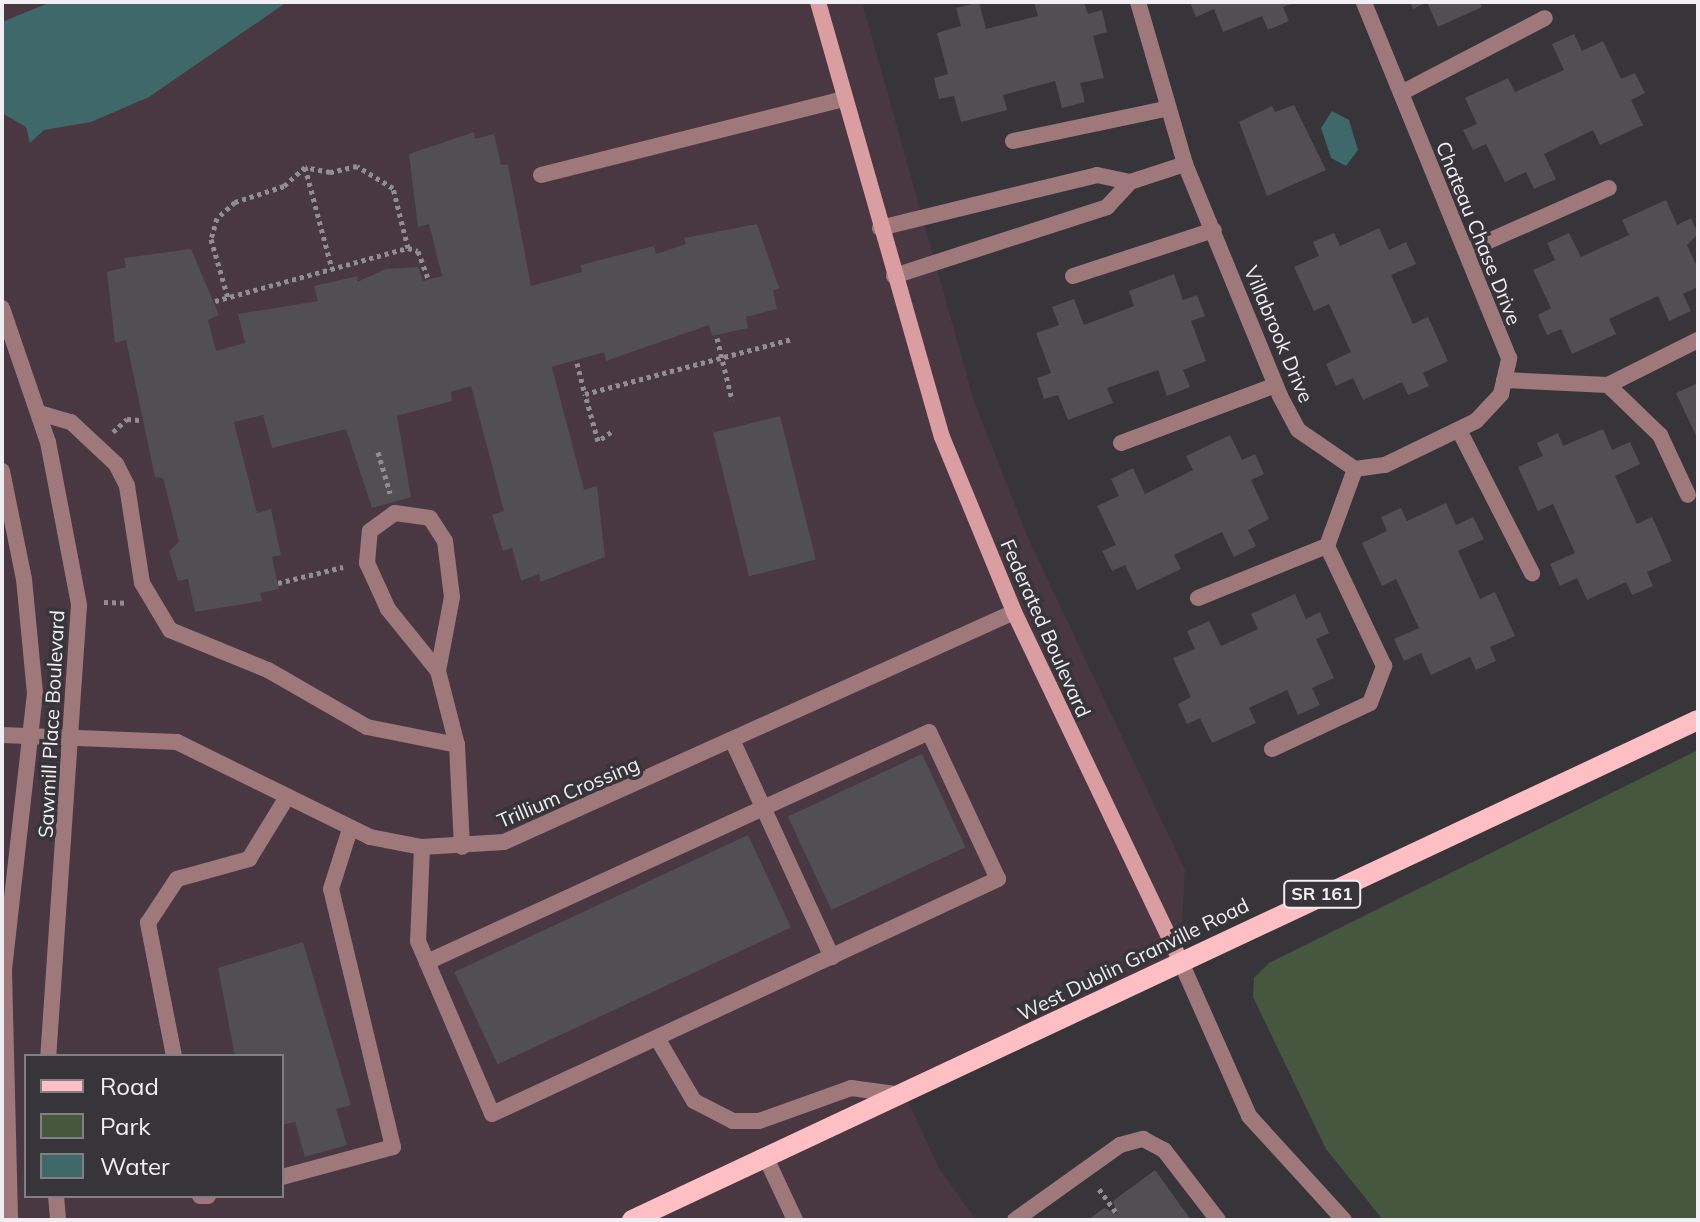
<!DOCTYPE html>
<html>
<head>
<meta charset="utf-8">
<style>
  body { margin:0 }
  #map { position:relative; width:1700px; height:1222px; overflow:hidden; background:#37343a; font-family:Mulish,sans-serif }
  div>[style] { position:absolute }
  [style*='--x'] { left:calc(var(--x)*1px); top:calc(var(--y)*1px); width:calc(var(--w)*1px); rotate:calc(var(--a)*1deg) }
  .commercial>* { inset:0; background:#493742 }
  .green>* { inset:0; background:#45573e }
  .water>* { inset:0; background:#3e6869 }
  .building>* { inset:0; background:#514e54; transform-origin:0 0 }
  .path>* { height:5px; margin-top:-2.5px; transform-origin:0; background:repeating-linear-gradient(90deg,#918e93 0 4px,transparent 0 8px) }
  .service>* { height:16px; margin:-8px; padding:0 8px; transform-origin:8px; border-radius:8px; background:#9f787b }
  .minor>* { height:16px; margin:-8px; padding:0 8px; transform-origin:8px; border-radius:8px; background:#9f787b }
  .tertiary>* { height:16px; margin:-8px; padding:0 8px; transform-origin:8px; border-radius:8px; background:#9f787b }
  .secondary>* { height:16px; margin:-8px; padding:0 8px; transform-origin:8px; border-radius:8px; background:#da9da2 }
  .primary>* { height:20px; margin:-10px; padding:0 10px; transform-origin:10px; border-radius:10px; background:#febfc4 }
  span { translate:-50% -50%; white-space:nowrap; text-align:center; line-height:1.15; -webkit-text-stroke:7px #37343a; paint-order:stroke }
  .shield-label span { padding:2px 6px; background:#37343a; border:2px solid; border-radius:6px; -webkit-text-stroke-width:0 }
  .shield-label { font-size:18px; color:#f1eff3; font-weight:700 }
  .street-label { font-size:20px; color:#f1eff3 }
  .frame { position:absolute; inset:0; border:4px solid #f1eff3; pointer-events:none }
  .legend { position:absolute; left:24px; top:1054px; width:260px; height:144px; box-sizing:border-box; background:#37343a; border:2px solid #817f84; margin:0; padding:10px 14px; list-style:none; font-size:24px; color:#f1eff3 }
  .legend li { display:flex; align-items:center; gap:16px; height:40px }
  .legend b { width:40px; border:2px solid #817f84 }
</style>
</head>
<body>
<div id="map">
  <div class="commercial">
    <div style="clip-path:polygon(evenodd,2px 2px,862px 2px,974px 401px,1028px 538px,1185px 870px,1180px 960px,905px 1095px,939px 1168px,976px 1220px,2px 1220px,2px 2px,26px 1056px,282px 1056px,282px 1196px,26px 1196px,26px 1056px)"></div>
  </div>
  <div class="green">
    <div style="clip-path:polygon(1698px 750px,1698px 1220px,1383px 1220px,1326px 1149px,1253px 997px,1254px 978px,1269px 963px)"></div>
  </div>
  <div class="water">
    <div style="clip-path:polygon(51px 2px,287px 2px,149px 97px,91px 122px,44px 130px,30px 143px,26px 127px,2px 113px,2px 22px)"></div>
    <div style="clip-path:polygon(1332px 111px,1349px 120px,1358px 150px,1346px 166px,1331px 158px,1321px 128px)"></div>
  </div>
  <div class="building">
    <div style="clip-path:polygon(979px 2px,986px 29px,1038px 16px,1034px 2px,1084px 2px,1088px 14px,1102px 10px,1107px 32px,1093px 36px,1104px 78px,1080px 83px,1085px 102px,1062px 108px,1055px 81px,1003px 95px,1007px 110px,961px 122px,954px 96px,939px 99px,934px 78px,948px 74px,937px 33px,961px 26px,956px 8px)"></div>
    <div style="clip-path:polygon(1190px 2px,1296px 2px,1283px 7px,1289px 21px,1268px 30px,1262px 16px,1223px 32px,1214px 9px,1196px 17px)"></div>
    <div style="clip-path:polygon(1410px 2px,1480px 2px,1482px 7px,1438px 27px,1427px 2px,1413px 9px)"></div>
    <div style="clip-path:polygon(1574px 34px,1582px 51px,1603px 41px,1621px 79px,1635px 73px,1645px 93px,1631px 100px,1643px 125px,1600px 145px,1593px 130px,1544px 154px,1556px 179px,1534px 189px,1526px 172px,1505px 182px,1486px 144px,1473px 150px,1463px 130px,1477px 124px,1465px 98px,1508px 78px,1515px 92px,1564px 70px,1552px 44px)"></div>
    <div style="clip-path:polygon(1294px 105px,1326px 170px,1267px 196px,1239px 122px,1272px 106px,1275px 112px)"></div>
    <div style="clip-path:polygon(474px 132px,475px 139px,494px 134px,501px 165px,508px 165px,531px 286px,582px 272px,581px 265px,654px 246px,656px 254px,686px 244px,684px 238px,757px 224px,779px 288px,773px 291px,777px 309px,746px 317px,748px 328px,712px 336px,709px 325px,606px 361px,604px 352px,552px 367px,584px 490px,597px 486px,605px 557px,540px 582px,539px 574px,521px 581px,512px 548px,503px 551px,492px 515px,504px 511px,471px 386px,451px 392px,452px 401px,397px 416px,411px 497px,372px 508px,346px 429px,272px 448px,263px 415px,234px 422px,257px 513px,271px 509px,281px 555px,272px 557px,279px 589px,260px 593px,262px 601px,195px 612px,188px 579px,178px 581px,169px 551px,179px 542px,163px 478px,155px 477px,126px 340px,115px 343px,107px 272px,126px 267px,124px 258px,191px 249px,219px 315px,208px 320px,216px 351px,245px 343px,238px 314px,318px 301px,314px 286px,358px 276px,357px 282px,386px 269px,418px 267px,423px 281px,442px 276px,429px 224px,418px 227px,409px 154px)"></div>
    <div style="clip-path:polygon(1666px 200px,1677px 225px,1691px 218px,1698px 234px,1687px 245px,1698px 269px,1698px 287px,1683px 294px,1691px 311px,1669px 321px,1658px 296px,1609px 319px,1616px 334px,1572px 354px,1561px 329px,1547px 335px,1538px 315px,1551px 308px,1533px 270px,1555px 260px,1547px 243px,1569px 233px,1581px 257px,1629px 235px,1622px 220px)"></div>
    <div style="clip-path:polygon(1379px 228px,1389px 250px,1406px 242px,1416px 264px,1391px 275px,1413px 324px,1428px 317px,1448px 361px,1423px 373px,1429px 386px,1408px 395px,1402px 382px,1363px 400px,1353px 378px,1336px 386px,1326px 364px,1351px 352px,1329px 304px,1314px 311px,1294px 267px,1319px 256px,1313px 242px,1334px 233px,1340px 246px)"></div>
    <div style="clip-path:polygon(1174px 274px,1183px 300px,1197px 295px,1205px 316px,1191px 321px,1206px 361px,1183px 370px,1190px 387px,1167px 396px,1158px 370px,1107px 388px,1113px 403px,1068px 420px,1058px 395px,1044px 399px,1037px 378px,1051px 373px,1036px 333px,1059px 325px,1052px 307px,1074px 299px,1084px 325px,1134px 306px,1129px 291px)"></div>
    <div style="clip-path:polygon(1698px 383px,1698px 440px,1676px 393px)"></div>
    <div style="left:780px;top:416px;width:148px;height:69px;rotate:76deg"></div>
    <div style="clip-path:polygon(1603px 429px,1612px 450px,1630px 442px,1640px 464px,1615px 476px,1637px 524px,1652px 517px,1672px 561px,1647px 572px,1653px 586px,1632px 595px,1626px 582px,1587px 600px,1577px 578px,1560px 586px,1550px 564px,1575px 553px,1553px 504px,1538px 511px,1518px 467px,1543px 456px,1537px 443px,1558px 433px,1563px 446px)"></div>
    <div style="clip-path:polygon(1230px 435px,1242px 460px,1255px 454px,1264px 474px,1251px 480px,1269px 519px,1248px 530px,1256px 546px,1234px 557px,1222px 532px,1174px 555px,1181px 569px,1137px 590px,1125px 565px,1112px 571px,1102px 551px,1116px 545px,1097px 506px,1119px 496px,1111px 479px,1133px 468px,1145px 494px,1193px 470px,1186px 456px)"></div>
    <div style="clip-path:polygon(1446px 503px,1456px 525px,1473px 517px,1484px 539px,1458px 551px,1480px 599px,1495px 592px,1515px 636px,1490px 647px,1496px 661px,1476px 670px,1470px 657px,1431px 675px,1421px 653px,1404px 661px,1394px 639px,1419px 628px,1396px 579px,1382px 586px,1362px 543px,1387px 531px,1381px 517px,1401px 508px,1407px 521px)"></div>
    <div style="clip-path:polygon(1295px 594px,1306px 619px,1320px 612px,1329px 633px,1316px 639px,1334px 678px,1312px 688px,1320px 705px,1298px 715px,1287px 690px,1249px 708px,1256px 723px,1212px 743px,1200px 718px,1187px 724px,1178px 704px,1191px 697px,1173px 658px,1195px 649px,1187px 631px,1209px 621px,1221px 646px,1258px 629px,1251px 614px)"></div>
    <div style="left:922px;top:754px;width:103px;height:148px;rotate:65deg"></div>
    <div style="left:748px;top:835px;width:102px;height:324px;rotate:65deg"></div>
    <div style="clip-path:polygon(303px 942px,351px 1105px,336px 1109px,347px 1145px,305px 1157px,295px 1122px,282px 1125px,282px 1056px,235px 1056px,218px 968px)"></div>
    <div style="clip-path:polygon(1155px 1170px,1191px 1220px,1088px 1220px,1104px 1208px,1117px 1214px,1113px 1201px)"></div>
  </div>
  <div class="path">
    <div style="--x:305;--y:167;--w:106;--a:75.2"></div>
    <div style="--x:408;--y:248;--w:10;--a:17"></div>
    <div style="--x:418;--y:251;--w:30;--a:70"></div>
    <div style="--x:215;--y:301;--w:200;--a:-15.4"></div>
    <div style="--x:408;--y:248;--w:62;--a:-104"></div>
    <div style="--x:393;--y:188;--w:42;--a:-148.6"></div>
    <div style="--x:357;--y:166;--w:28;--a:167"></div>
    <div style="--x:330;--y:172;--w:25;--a:-169"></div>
    <div style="--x:305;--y:167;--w:28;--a:138"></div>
    <div style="--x:284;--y:186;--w:52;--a:161.9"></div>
    <div style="--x:235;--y:202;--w:24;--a:138"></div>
    <div style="--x:217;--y:218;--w:22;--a:106"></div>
    <div style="--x:211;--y:239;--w:61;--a:73.9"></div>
    <div style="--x:717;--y:338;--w:64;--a:76.4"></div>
    <div style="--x:577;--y:363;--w:32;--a:76"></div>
    <div style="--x:113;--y:432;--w:19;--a:-43"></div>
    <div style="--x:127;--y:419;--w:13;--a:4"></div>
    <div style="--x:611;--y:432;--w:16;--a:145"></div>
    <div style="--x:598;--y:441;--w:49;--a:-105.5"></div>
    <div style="--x:585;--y:394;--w:213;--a:-14.9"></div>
    <div style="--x:378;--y:452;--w:43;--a:73.7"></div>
    <div style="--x:278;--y:583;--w:67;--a:-13.8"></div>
    <div style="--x:104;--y:602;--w:23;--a:2"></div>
    <div style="--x:1099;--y:1189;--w:31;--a:54"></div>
  </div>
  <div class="service">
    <div style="--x:1401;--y:93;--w:162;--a:-27.5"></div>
    <div style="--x:1013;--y:141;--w:159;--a:-11.9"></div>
    <div style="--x:541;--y:175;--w:311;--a:-14.1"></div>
    <div style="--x:1466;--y:251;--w:156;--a:-23.8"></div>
    <div style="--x:1073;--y:276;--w:148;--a:-18.1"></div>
    <div style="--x:1504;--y:380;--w:104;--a:2.8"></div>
    <div style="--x:1608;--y:385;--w:101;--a:-26.6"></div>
    <div style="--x:1608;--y:385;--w:72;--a:43.9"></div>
    <div style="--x:1660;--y:435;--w:66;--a:65"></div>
    <div style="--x:39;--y:413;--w:33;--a:16"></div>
    <div style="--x:71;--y:422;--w:62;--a:43"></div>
    <div style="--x:116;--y:464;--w:25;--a:63"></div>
    <div style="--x:127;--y:486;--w:98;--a:81.2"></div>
    <div style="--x:142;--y:583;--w:55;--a:59.2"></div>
    <div style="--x:170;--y:630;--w:106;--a:22.2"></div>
    <div style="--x:268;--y:670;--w:114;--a:29.9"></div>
    <div style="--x:367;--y:727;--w:92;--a:11.3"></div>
    <div style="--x:457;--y:745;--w:102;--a:87.2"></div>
    <div style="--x:1459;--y:430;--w:161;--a:63"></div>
    <div style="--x:1121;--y:443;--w:165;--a:-20.5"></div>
    <div style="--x:1198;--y:598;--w:139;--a:-22"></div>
    <div style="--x:438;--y:671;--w:80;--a:-128.9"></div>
    <div style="--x:388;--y:609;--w:51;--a:-114.5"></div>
    <div style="--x:367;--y:563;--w:32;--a:-85"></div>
    <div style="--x:370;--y:531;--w:31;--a:-36"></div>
    <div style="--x:395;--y:513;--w:35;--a:8"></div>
    <div style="--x:430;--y:518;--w:27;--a:57"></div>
    <div style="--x:445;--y:541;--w:56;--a:82.9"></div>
    <div style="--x:452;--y:597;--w:75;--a:100.7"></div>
    <div style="--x:438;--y:671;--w:76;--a:75.6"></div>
    <div style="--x:733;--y:742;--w:237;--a:65.3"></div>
    <div style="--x:1272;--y:749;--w:108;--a:-25.1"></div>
    <div style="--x:1370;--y:703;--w:40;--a:-69"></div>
    <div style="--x:1384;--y:666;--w:133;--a:-115.4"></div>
    <div style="--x:1327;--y:546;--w:82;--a:-70"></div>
    <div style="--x:422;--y:847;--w:94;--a:92.4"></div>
    <div style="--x:418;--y:941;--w:23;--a:67"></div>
    <div style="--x:427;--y:962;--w:165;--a:66.8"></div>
    <div style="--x:492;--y:1114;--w:558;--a:-24.91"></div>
    <div style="--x:998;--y:879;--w:162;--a:-115.1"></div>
    <div style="--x:929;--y:732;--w:552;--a:155.38"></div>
    <div style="--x:657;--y:1038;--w:73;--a:59.6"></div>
    <div style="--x:694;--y:1101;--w:44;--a:27.1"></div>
    <div style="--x:733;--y:1121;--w:26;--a:0"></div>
    <div style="--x:759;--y:1121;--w:98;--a:-19.7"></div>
    <div style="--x:851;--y:1088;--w:52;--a:7.7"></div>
    <div style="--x:174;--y:1056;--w:136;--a:-101.1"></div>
    <div style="--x:148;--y:923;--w:53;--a:-56.6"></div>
    <div style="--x:177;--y:879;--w:75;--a:-15.5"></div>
    <div style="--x:249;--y:859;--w:73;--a:-58.5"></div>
    <div style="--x:766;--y:1158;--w:68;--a:64.9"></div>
    <div style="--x:282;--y:1177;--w:115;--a:-15.1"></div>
    <div style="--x:393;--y:1147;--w:265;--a:-103.5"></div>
    <div style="--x:331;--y:889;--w:63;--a:-72.4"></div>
    <div style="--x:200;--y:1196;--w:8;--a:0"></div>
  </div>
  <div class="minor">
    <div style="--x:1138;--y:2;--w:169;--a:73.8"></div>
    <div style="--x:1185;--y:164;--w:251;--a:67.7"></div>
    <div style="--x:1280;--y:396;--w:38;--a:62"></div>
    <div style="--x:1298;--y:430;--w:69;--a:34.4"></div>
    <div style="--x:1355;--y:469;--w:30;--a:-8"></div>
    <div style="--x:1385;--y:465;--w:101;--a:-25.8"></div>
    <div style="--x:1476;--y:421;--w:37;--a:-47"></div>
    <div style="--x:1501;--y:394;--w:37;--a:-77"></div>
    <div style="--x:1509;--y:358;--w:384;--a:-112.2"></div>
    <div style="--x:880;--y:228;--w:223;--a:-13.7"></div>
    <div style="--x:1097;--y:175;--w:34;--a:12"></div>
    <div style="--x:1130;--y:182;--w:58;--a:-18.1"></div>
    <div style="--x:894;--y:276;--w:224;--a:-17.9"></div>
    <div style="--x:1107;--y:207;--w:34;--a:-47"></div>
    <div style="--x:2;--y:735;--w:175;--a:2.3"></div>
    <div style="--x:177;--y:742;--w:215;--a:26.2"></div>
    <div style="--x:370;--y:837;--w:53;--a:10.9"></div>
    <div style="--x:422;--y:847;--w:82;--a:-3.5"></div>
    <div style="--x:504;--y:842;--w:559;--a:-24.27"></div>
    <div style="--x:1015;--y:1220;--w:129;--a:-35.5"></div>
    <div style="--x:1120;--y:1145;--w:24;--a:-15"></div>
    <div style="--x:1143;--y:1139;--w:24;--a:28"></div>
    <div style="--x:1164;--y:1150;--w:88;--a:52.4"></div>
  </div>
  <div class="tertiary">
    <div style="--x:2;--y:308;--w:142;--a:71.1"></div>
    <div style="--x:48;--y:442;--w:166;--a:79.2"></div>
    <div style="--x:79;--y:605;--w:452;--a:93.9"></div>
    <div style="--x:2;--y:471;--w:110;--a:78.5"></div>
    <div style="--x:24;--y:579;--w:115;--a:84.5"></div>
    <div style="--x:35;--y:693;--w:280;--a:96.4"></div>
    <div style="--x:4;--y:971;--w:249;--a:88.6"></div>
    <div style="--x:1180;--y:960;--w:171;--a:66.1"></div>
    <div style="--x:1249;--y:1116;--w:141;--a:47.6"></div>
    <div style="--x:56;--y:1196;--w:24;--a:85"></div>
  </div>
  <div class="secondary">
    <div style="--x:818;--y:2;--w:452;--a:74.1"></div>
    <div style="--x:942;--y:437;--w:189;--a:67.6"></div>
    <div style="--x:1014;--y:612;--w:386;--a:64.5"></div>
  </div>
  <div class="primary">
    <div style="--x:632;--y:1220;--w:1177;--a:-25.13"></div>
  </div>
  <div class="shield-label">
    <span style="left:1322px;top:894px">SR 161</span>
  </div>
  <div class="street-label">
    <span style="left:1479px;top:233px;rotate:68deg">Chateau Chase Drive</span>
    <span style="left:1279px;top:334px;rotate:67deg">Villabrook Drive</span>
    <span style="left:1046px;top:628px;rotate:66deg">Federated Boulevard</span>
    <span style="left:51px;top:724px;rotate:-87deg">Sawmill Place Boulevard</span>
    <span style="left:568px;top:792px;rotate:-23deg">Trillium Crossing</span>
    <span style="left:1133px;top:959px;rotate:-26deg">West Dublin Granville Road</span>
  </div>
  <div class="frame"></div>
  <ul class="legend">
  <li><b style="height:10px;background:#febfc4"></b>Road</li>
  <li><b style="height:22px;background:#45573e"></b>Park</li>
  <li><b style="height:22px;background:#3e6869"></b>Water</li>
  </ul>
</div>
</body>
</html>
